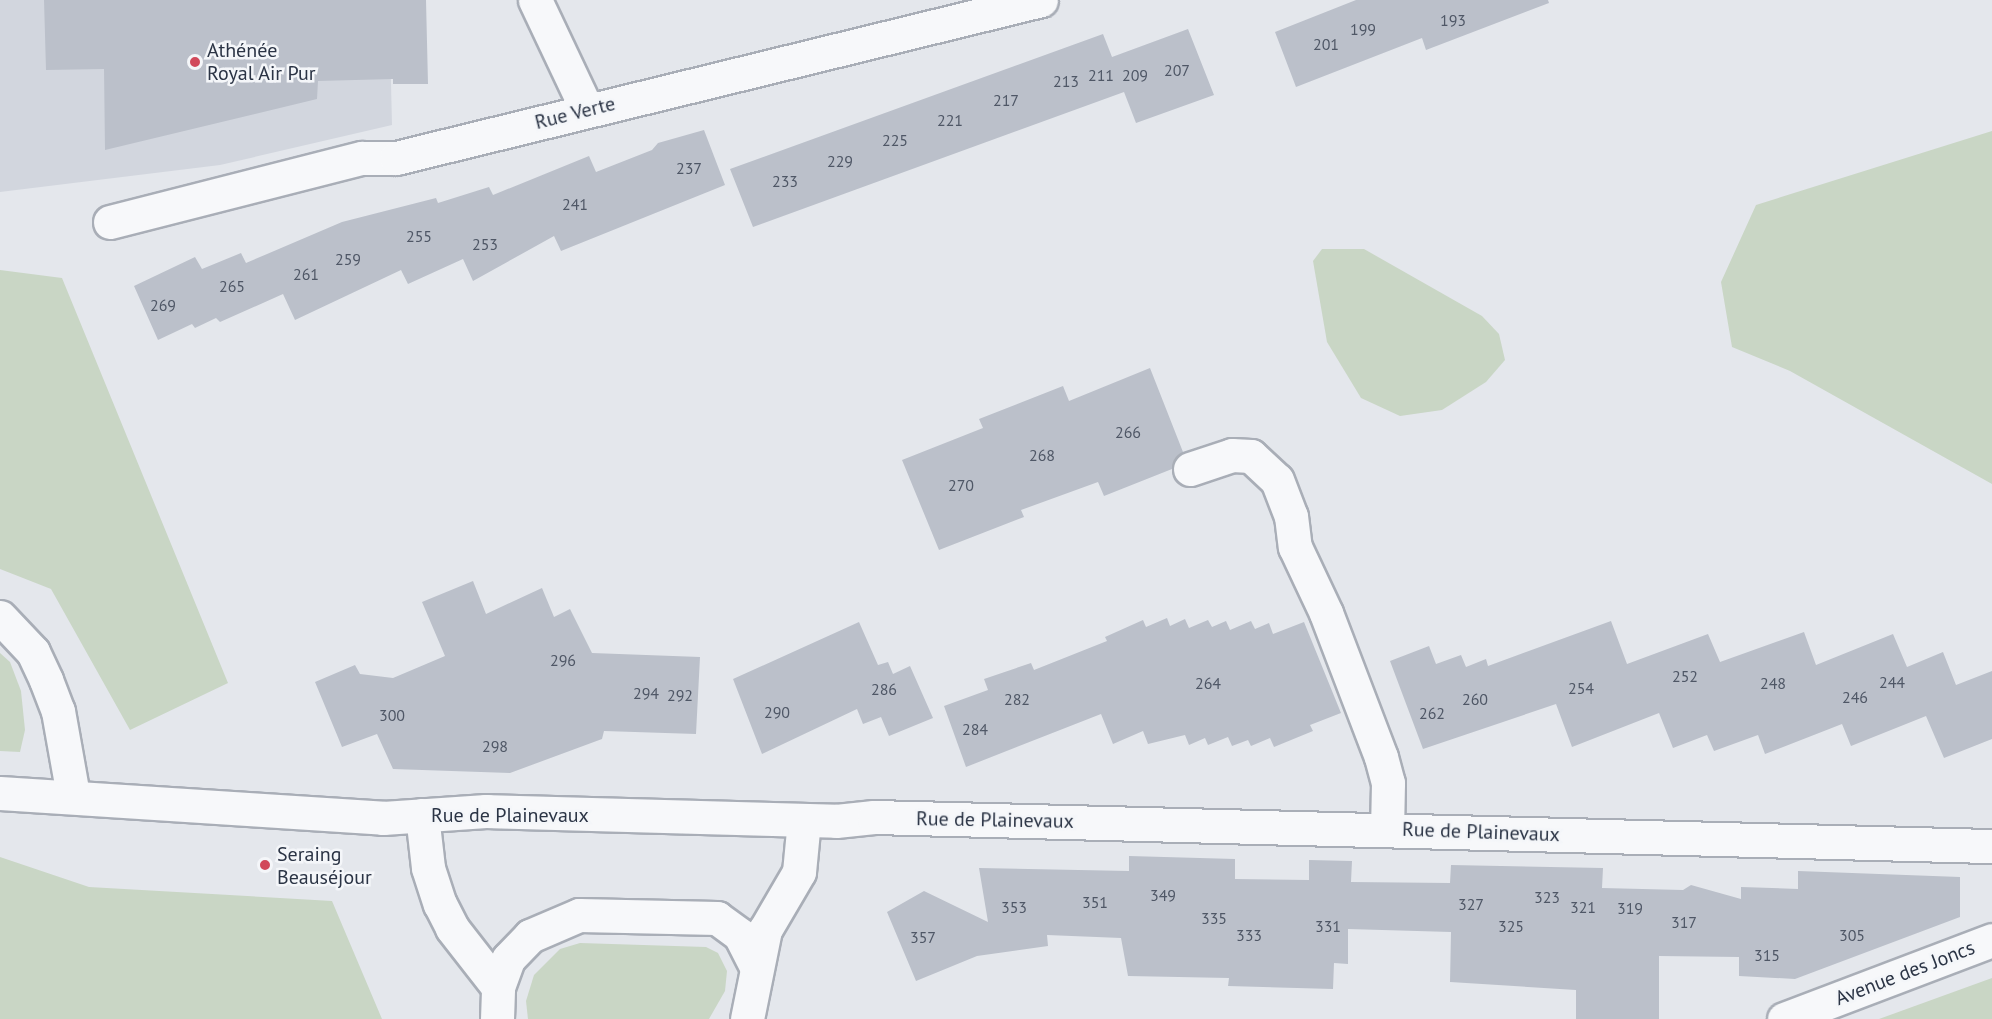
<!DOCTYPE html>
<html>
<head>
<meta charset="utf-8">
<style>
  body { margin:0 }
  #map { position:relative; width:1992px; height:1019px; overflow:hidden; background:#e4e7ec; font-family:"PT Sans",sans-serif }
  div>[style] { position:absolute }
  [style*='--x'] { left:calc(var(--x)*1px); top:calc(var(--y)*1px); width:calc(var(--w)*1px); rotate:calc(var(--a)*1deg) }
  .built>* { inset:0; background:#d2d6de }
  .green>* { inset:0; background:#c9d6c5 }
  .building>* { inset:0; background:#bbc0ca }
  .roads { filter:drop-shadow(2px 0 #a9aeb7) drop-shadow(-2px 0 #a9aeb7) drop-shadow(0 2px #a9aeb7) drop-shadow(0 -2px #a9aeb7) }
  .minor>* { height:33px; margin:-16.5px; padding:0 16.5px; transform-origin:16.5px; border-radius:16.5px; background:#f7f8fa }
  .dots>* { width:16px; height:16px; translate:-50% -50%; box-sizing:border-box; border:3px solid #f4f6f9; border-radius:50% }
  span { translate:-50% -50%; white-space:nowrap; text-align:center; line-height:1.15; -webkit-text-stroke:5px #f4f6f9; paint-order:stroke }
  .number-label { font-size:16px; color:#4f5766 }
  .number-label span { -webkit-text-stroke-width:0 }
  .poi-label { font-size:20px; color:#2b3445 }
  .left { translate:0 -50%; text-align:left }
  .street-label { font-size:20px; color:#2b3445 }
</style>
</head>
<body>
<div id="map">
  <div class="built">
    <div style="clip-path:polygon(0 0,389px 0,392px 125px,220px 165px,0 192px)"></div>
  </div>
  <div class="green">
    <div style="clip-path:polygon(1992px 131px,1992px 484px,1790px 371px,1732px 347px,1721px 282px,1756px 205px)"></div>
    <div style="clip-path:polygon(1322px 249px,1364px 249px,1482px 316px,1499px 334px,1505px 360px,1486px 382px,1442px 410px,1400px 416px,1361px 398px,1327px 342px,1313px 261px)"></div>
    <div style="clip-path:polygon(0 270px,62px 278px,228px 683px,130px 730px,51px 589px,0 569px)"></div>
    <div style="clip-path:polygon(0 653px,10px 662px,21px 691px,25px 730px,20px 752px,0 751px)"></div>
    <div style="clip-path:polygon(0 857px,89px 887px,332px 901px,382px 1019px,0 1019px)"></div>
    <div style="clip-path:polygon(580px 943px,706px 947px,718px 953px,727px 971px,725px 991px,709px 1019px,528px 1019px,526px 1001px,534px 975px,560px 949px)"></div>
    <div style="clip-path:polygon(1992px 978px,1992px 1019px,1879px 1019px)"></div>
  </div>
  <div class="building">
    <div style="clip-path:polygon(44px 0,426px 0,428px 84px,393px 84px,393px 79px,318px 81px,317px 99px,105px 150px,104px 69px,46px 70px)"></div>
    <div style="clip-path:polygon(1356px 0,1548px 0,1549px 3px,1426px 50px,1422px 38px,1296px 87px,1275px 32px)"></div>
    <div style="clip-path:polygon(1188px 29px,1214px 95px,1136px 123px,1124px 92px,753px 227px,730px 169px,1103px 34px,1112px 57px)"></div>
    <div style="clip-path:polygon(704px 130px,725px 185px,561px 251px,554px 236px,473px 281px,463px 259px,408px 284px,401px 270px,295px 320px,283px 294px,220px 322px,216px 318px,195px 328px,192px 324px,158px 340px,134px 286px,195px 257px,202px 269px,241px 253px,246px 263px,342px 222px,436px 198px,438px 203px,489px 187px,493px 195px,589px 156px,596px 172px,652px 150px,658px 143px)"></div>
    <div style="clip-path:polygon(1150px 368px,1183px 452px,1172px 469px,1104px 496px,1098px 482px,1021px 510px,1024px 517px,939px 550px,902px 460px,983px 428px,979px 419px,1063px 386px,1069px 401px)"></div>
    <div style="clip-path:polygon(473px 581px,486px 614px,542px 588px,554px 617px,570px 609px,592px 653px,700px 657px,696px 734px,604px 731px,602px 739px,510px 773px,393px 769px,377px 734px,342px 747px,315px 682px,355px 665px,360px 674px,393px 678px,445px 656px,422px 602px)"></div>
    <div style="clip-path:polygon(1167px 618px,1170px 626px,1185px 619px,1189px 628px,1208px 620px,1212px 627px,1226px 621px,1230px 630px,1251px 621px,1255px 629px,1269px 623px,1273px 634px,1304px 622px,1341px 713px,1310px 725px,1313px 731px,1274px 747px,1270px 738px,1251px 746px,1248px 740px,1232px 746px,1228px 737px,1208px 745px,1205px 738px,1189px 745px,1185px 735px,1148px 744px,1143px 731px,1113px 744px,1101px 714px,966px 767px,944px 706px,988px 690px,984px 679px,1031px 663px,1034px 670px,1107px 641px,1105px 637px,1143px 620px,1146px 627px)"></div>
    <div style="clip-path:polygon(1611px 621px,1627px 664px,1708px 634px,1720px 662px,1804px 632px,1816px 665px,1893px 634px,1907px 667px,1943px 652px,1956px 685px,1992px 671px,1992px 739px,1944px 758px,1926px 716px,1851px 746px,1842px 724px,1765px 754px,1758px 735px,1714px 751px,1707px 735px,1673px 748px,1659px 713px,1572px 747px,1556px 704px,1423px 749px,1390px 661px,1429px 646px,1436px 664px,1461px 655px,1466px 667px,1486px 659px,1488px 666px)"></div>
    <div style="clip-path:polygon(859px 622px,878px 665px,888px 662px,893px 674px,910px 666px,933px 718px,889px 736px,881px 717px,863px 724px,857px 709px,762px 754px,733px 679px)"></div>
    <div style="clip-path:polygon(1129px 856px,1235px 859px,1235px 879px,1309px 880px,1309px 860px,1352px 861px,1351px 882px,1450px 883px,1451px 865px,1603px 868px,1602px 888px,1683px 890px,1691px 885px,1741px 899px,1741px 887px,1798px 889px,1798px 871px,1960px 877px,1960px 917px,1795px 979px,1739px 976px,1739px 957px,1659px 956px,1659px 1019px,1576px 1019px,1576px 990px,1450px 982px,1451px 932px,1348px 929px,1348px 964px,1334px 963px,1333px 989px,1228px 986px,1229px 978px,1128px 976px,1121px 938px,1047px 935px,1048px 946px,977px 956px,916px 981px,887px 912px,924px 891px,988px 922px,979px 868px,1129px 871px)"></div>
  </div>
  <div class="roads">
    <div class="minor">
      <div style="--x:535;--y:0;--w:122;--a:64.7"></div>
      <div style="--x:110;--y:222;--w:260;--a:-14.3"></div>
      <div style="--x:362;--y:158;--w:34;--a:0"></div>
      <div style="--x:396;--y:158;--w:664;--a:-13.76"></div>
      <div style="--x:1190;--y:469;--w:44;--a:-18.4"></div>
      <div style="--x:1232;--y:455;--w:19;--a:3"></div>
      <div style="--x:1251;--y:456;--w:35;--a:43"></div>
      <div style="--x:1277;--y:480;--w:39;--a:69"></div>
      <div style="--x:1291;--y:516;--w:31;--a:83"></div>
      <div style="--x:1295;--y:547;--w:73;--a:64.8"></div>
      <div style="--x:1326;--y:613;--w:154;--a:69.1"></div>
      <div style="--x:1381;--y:757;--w:27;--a:75"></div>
      <div style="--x:1388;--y:783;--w:46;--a:91.2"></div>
      <div style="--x:0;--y:617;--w:48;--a:46.7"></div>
      <div style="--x:33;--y:652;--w:31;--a:65"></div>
      <div style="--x:46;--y:680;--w:33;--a:69"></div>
      <div style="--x:58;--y:711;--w:85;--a:79.9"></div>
      <div style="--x:0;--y:793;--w:384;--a:3.7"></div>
      <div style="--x:383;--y:818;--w:103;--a:-3.9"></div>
      <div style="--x:486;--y:811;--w:350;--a:1.6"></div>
      <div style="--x:836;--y:821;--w:38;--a:-6"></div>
      <div style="--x:874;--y:817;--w:1118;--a:1.49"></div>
      <div style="--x:422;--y:815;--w:53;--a:83.5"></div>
      <div style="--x:428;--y:868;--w:38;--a:72"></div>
      <div style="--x:440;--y:904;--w:27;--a:63"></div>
      <div style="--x:452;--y:928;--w:75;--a:52.1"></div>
      <div style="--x:497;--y:1019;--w:32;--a:-88"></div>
      <div style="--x:498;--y:987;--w:30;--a:-70"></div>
      <div style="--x:508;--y:959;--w:32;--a:-46"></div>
      <div style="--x:530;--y:936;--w:53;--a:-23.2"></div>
      <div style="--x:579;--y:915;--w:138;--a:1.2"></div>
      <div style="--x:717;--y:918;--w:29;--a:36"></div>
      <div style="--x:740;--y:935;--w:35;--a:63"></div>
      <div style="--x:747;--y:1019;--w:91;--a:-78.6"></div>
      <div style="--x:765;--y:930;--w:67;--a:-59.6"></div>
      <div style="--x:799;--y:872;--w:52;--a:-84.5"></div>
      <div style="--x:1784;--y:1019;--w:222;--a:-20.8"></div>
    </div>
  </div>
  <div class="dots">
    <div style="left:195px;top:62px;background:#d1495b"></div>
    <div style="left:265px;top:865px;background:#d1495b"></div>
  </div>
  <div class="number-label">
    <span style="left:1453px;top:20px">193</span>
    <span style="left:1363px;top:29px">199</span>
    <span style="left:1326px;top:44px">201</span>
    <span style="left:1177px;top:70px">207</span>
    <span style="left:1101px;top:75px">211</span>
    <span style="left:1135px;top:75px">209</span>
    <span style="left:1066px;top:81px">213</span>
    <span style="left:1006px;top:100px">217</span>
    <span style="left:950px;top:120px">221</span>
    <span style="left:895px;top:140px">225</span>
    <span style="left:840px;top:161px">229</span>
    <span style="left:689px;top:168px">237</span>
    <span style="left:785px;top:181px">233</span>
    <span style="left:575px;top:204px">241</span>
    <span style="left:419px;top:236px">255</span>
    <span style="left:485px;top:244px">253</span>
    <span style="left:348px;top:259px">259</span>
    <span style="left:306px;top:274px">261</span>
    <span style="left:232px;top:286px">265</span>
    <span style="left:163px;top:305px">269</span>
    <span style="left:1128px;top:432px">266</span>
    <span style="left:1042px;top:455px">268</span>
    <span style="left:961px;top:485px">270</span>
    <span style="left:563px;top:660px">296</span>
    <span style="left:1685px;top:676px">252</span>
    <span style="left:1892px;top:682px">244</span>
    <span style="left:1208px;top:683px">264</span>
    <span style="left:1773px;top:683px">248</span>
    <span style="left:1581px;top:688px">254</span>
    <span style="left:884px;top:689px">286</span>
    <span style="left:646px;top:693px">294</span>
    <span style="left:680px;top:695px">292</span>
    <span style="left:1855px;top:697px">246</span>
    <span style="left:1017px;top:699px">282</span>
    <span style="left:1475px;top:699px">260</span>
    <span style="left:777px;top:712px">290</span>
    <span style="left:1432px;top:713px">262</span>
    <span style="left:392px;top:715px">300</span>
    <span style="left:975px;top:729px">284</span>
    <span style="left:495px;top:746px">298</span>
    <span style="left:1163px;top:895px">349</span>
    <span style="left:1547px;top:897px">323</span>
    <span style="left:1095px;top:902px">351</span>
    <span style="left:1471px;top:904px">327</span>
    <span style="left:1014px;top:907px">353</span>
    <span style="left:1583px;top:907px">321</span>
    <span style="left:1630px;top:908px">319</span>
    <span style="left:1214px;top:918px">335</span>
    <span style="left:1684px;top:922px">317</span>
    <span style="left:1328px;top:926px">331</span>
    <span style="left:1511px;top:926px">325</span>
    <span style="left:1249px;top:935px">333</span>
    <span style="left:1852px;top:935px">305</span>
    <span style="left:923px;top:937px">357</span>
    <span style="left:1767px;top:955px">315</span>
  </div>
  <div class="poi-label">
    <span class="left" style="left:207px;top:62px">Athénée<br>Royal Air Pur</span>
    <span class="left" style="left:277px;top:866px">Seraing<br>Beauséjour</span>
  </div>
  <div class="street-label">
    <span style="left:575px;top:113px;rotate:-14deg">Rue Verte</span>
    <span style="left:510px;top:815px">Rue de Plainevaux</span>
    <span style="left:995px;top:820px;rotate:1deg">Rue de Plainevaux</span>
    <span style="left:1481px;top:832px;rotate:2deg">Rue de Plainevaux</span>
    <span style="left:1905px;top:973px;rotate:-21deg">Avenue des Joncs</span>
  </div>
</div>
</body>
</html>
